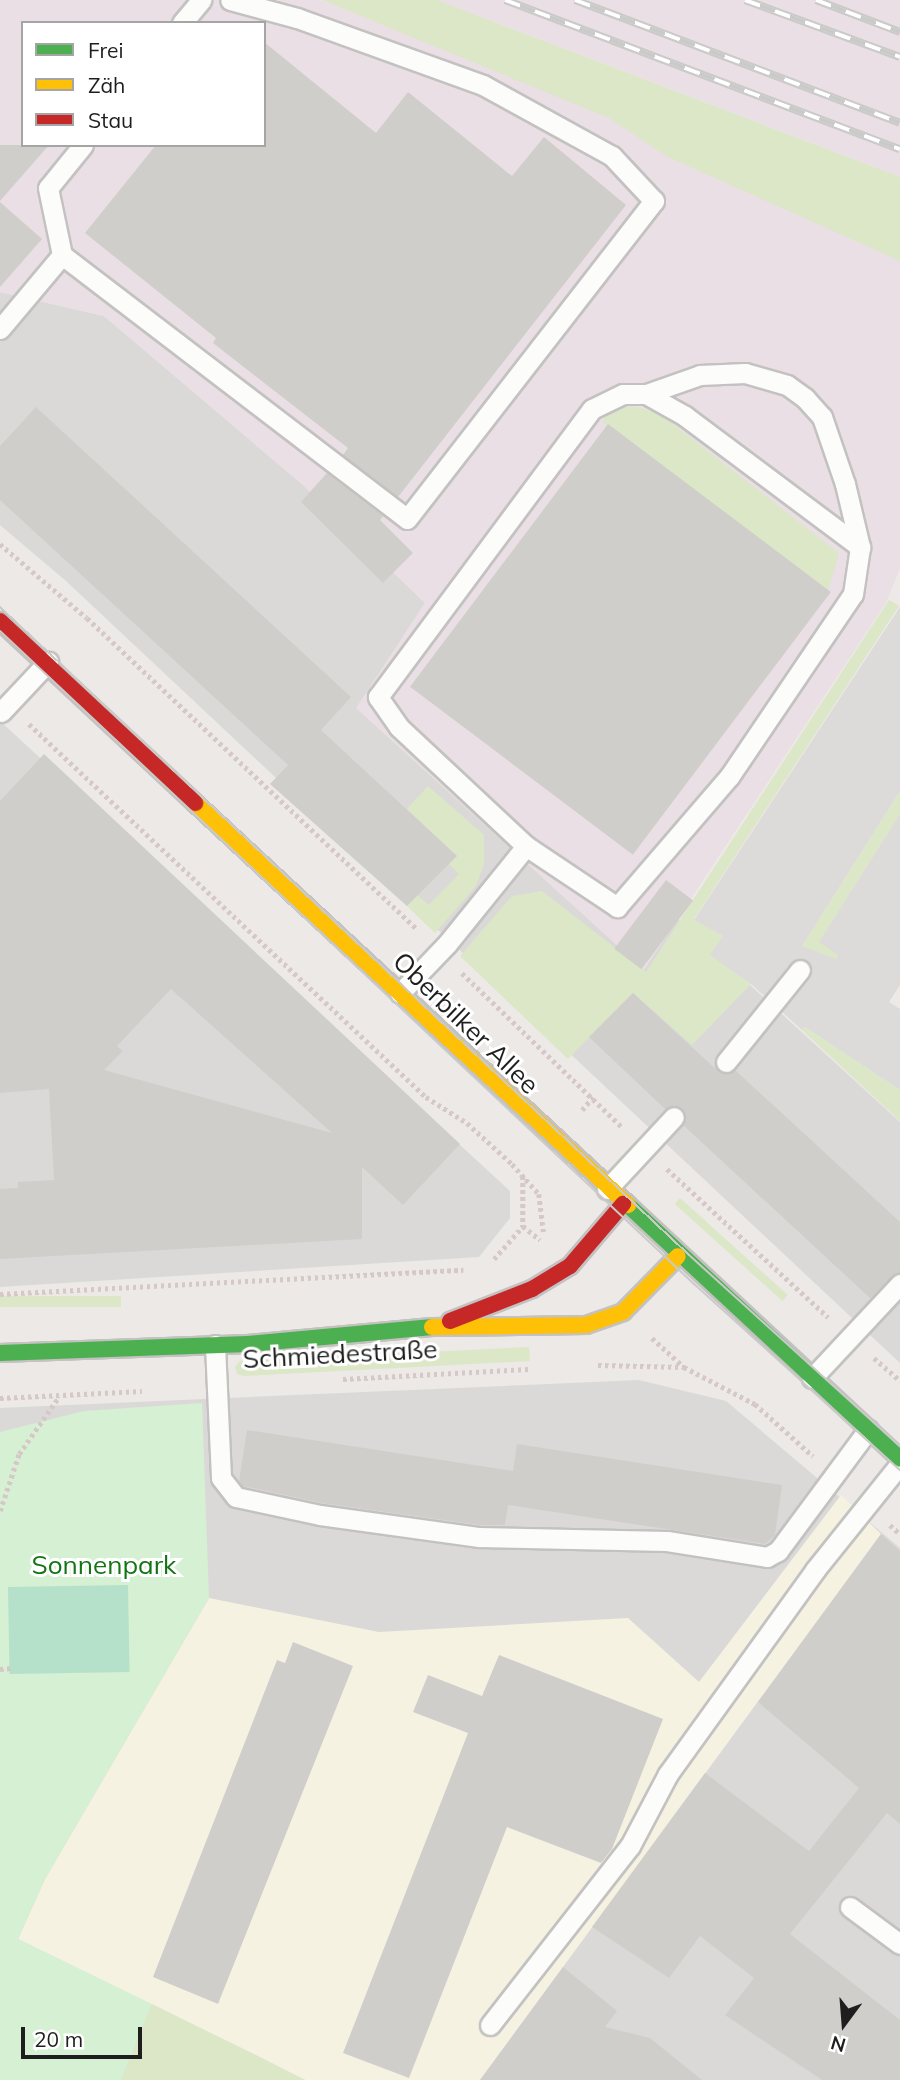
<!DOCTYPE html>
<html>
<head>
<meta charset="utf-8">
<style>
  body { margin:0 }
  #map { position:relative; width:900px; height:2080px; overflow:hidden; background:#ece9e6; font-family:Mulish,sans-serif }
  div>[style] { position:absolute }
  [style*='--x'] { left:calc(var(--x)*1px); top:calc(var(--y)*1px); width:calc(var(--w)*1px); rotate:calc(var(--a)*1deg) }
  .residential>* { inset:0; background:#dbd9d8 }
  .industrial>* { inset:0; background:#e9dfe5 }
  .education>* { inset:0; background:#f5f2e2 }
  .grass>* { inset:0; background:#dbe7c7; transform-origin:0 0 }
  .park>* { inset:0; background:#d6f0d3 }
  .pitch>* { inset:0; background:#b5e0ca; transform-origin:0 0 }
  .parking>* { inset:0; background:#dcdbda }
  .building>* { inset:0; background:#d0cecb; transform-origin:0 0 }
  .path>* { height:4.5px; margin-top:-2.25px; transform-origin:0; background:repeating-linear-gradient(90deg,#d5c8c7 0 3.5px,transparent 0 7px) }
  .roads { filter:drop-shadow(2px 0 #c3c2c1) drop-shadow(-2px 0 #c3c2c1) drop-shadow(0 2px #c3c2c1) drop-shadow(0 -2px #c3c2c1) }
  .lane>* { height:19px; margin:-9.5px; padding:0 9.5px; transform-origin:9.5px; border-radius:9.5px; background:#fcfcfb }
  .fast>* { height:16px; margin:-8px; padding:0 8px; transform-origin:8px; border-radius:8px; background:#4caf50 }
  .slow>* { height:16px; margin:-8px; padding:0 8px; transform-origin:8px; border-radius:8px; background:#ffc107 }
  .jam>* { height:16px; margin:-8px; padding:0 8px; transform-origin:8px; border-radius:8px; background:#c62828 }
  .tram>* { height:2px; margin:-1px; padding:0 1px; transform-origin:1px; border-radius:1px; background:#cacac9 }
  .rail>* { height:8px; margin-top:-4px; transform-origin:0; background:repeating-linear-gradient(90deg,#fff 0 16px,#cacac9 0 32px); box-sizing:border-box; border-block:2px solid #cacac9 }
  span { translate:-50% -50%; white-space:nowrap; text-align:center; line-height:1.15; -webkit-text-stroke:6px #fff; paint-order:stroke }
  .street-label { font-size:26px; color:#1e1e1e }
  .park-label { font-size:26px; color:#137414 }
  .legend { position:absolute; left:21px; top:21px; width:245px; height:126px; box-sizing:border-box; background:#fff; border:2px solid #a5a5a5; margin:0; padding:9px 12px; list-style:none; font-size:21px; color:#1e1e1e }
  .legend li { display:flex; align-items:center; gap:14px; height:35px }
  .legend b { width:35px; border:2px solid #a5a5a5 }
  .north { position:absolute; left:809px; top:1989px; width:70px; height:70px; -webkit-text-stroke:5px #fff; paint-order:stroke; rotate:196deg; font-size:19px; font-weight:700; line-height:28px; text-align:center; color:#1e1e1e }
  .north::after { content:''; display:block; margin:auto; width:24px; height:32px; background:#1e1e1e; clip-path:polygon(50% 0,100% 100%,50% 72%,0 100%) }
  .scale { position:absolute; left:21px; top:2027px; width:121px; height:32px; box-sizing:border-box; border:4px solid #1e1e1e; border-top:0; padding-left:9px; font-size:21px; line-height:24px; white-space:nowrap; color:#1e1e1e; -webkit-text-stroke:5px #fff; paint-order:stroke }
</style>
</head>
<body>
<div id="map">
  <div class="residential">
    <div style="clip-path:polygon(0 292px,104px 316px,303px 485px,425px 603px,357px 708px,679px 920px,900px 1122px,900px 1363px,66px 581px,0 525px)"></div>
    <div style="clip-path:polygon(0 721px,510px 1191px,510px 1218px,479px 1257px,0 1287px)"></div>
    <div style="clip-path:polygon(639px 1380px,726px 1401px,900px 1548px,900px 2080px,0 2080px,0 1408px)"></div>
  </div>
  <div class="industrial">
    <div style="clip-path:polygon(evenodd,0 0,321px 0,900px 229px,900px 568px,887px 601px,644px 970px,356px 708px,425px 603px,303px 485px,104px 316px,0 292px,0 0,23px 23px,264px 23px,264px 145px,23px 145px,23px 23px)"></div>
    <div style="clip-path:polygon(437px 0,900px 0,900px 177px,799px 138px)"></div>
  </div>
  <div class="education">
    <div style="clip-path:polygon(841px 1495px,881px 1534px,480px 2080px,305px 2080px,18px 1939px,45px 1879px,209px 1598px,379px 1632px,628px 1618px,699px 1682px)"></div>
  </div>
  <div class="grass">
    <div style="clip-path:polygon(322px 0,437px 0,900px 177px,900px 261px,666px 156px,609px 118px)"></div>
    <div style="clip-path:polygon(632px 406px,659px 413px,839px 553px,828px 591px,602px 422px,611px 410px)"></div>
    <div style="clip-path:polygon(889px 600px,899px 606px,694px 919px,723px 936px,711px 955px,751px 984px,692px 1045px,633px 993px,568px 1059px,460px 956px,512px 896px,542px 891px,646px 972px)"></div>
    <div style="clip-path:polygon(428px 786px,484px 835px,484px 864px,476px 886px,435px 933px,407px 906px,417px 895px,429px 905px,459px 874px,449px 864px,457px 856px,407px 809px)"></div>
    <div style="clip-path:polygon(900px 791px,900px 814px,820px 941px,839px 956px,836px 959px,812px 953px,802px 946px)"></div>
    <div style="clip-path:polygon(805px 1027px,900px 1090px,900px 1121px,802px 1030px)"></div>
    <div style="left:680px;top:1198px;width:145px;height:8px;rotate:42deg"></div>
    <div style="left:121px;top:1296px;width:11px;height:121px;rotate:90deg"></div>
    <div style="clip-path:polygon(529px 1347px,530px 1361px,244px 1376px,237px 1374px,235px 1367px,240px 1361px)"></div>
    <div style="clip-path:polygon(152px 2004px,266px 2060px,305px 2080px,121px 2080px)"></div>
  </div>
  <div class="park">
    <div style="clip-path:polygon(202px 1403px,209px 1598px,45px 1879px,18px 1939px,152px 2004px,121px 2080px,0 2080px,0 1432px,84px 1411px)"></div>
  </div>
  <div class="pitch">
    <div style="left:128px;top:1585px;width:87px;height:120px;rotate:89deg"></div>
  </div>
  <div class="parking">
    <div style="clip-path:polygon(900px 607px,900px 791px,802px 946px,836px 959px,838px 955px,819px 942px,900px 814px,900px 985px,889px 1002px,900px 1009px,900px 1090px,805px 1027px,802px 1030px,751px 984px,710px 955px,723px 936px,694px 920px)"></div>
  </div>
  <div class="building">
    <div style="clip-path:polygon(264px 42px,376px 133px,408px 92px,512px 176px,544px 137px,626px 205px,398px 497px,343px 455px,348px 448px,213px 343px,216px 338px,85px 233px,156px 145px,264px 145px)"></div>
    <div style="clip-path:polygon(0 145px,49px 145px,0 201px)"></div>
    <div style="clip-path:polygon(0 202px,42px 239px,0 287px)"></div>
    <div style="clip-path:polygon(36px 407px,351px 697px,321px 730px,457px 856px,407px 906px,270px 784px,288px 765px,0 500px,0 446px)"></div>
    <div style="left:608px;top:424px;width:279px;height:329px;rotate:37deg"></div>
    <div style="clip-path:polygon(327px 473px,383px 516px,380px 520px,413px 553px,383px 583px,301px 502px)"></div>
    <div style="clip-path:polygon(evenodd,44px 754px,460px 1144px,403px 1205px,362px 1167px,362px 1239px,0 1259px,0 1189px,18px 1188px,18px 1182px,54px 1180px,49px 1089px,0 1093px,0 801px,44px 754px,171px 989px,332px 1133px,104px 1070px,123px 1051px,117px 1046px,171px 989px)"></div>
    <div style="left:666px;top:880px;width:34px;height:86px;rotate:37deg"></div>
    <div style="clip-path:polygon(633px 993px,719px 1072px,735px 1070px,900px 1222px,900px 1272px,870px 1298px,683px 1125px,686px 1114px,682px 1108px,665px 1109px,589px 1037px)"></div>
    <div style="clip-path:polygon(247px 1430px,513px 1471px,517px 1444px,782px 1485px,775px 1535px,765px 1544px,508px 1505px,505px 1525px,480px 1525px,322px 1503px,243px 1486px,239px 1481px)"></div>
    <div style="clip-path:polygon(881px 1534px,900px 1551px,900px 1824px,887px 1813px,790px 1934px,900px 2020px,900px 2080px,822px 2080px,725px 2015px,754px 1978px,700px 1936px,669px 1978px,592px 1927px,705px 1773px,809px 1851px,859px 1788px,758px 1702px)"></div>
    <div style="clip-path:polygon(293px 1642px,353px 1666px,218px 2004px,153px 1977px,277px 1660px,285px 1663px)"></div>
    <div style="clip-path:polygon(499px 1655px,663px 1719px,612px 1849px,601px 1863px,507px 1827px,409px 2078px,343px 2053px,468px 1733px,413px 1712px,428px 1675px,482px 1696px)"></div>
    <div style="clip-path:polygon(563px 1967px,617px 2011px,605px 2027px,650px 2038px,702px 2080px,480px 2080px)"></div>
  </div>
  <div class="path">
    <div style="--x:0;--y:544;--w:114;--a:40.4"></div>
    <div style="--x:87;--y:618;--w:455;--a:43.3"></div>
    <div style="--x:29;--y:724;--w:545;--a:43.21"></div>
    <div style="--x:426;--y:1097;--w:49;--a:32.4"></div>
    <div style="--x:467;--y:1123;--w:61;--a:42.3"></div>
    <div style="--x:512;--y:1164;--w:40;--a:48"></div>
    <div style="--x:539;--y:1194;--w:38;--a:83"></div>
    <div style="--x:462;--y:973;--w:222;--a:43.9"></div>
    <div style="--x:582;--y:1110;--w:17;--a:-50"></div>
    <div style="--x:667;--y:1169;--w:219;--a:42.6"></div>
    <div style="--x:523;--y:1176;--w:50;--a:90"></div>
    <div style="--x:523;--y:1226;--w:22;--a:39"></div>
    <div style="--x:494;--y:1259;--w:44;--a:-48.7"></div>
    <div style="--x:0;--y:1294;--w:464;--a:-3"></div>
    <div style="--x:652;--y:1338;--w:43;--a:42.2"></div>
    <div style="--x:684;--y:1367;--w:80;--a:27.5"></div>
    <div style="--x:755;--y:1404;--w:78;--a:41.9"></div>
    <div style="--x:874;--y:1358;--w:35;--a:41"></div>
    <div style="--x:598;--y:1365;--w:86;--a:1.3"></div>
    <div style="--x:343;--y:1379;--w:187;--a:-3.1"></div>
    <div style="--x:0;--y:1398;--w:142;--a:-2.8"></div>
    <div style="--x:0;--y:1511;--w:60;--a:-71.6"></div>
    <div style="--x:19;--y:1454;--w:68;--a:-55.1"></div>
    <div style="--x:890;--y:1525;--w:13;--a:42"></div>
    <div style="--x:0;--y:1669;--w:13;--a:-4"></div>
  </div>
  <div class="roads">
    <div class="lane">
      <div style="--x:182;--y:23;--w:30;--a:-50"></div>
      <div style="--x:83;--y:145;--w:55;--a:129.1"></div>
      <div style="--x:48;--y:188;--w:68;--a:78.2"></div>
      <div style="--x:62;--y:255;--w:434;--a:37.4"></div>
      <div style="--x:407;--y:519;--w:403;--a:-52.2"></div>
      <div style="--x:654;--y:201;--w:62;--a:-133"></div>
      <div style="--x:612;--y:156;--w:147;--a:-151.2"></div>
      <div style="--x:483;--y:85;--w:198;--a:-160.2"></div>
      <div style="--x:297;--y:18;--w:69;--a:-165"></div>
      <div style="--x:0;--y:329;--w:97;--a:-50"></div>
      <div style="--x:1;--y:712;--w:69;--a:-46.8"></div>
      <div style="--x:526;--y:846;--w:174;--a:-136.9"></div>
      <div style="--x:399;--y:727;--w:37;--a:-125"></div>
      <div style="--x:378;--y:697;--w:359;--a:-53.4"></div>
      <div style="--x:592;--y:409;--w:34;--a:-26"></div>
      <div style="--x:623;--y:394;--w:23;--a:0"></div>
      <div style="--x:646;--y:394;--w:45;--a:29.4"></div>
      <div style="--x:685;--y:416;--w:219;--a:36.8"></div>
      <div style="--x:400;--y:993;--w:68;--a:-46.2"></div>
      <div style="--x:447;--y:944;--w:126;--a:-51.1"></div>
      <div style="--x:526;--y:846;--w:110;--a:33.8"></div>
      <div style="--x:617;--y:907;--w:172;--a:-49.3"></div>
      <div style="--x:729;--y:777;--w:221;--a:-55.9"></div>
      <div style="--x:853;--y:594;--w:48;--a:-81.5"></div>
      <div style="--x:860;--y:547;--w:65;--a:-103.4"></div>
      <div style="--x:845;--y:484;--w:71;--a:-108.9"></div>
      <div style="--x:822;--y:417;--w:25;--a:-132"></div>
      <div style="--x:805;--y:398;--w:22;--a:-144"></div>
      <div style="--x:787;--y:385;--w:44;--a:-164.1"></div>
      <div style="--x:745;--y:373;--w:45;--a:177.5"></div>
      <div style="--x:700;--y:375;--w:57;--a:160.6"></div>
      <div style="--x:726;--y:1062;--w:118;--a:-51.2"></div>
      <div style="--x:607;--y:1189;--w:98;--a:-47.1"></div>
      <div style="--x:215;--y:1345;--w:133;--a:87.4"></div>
      <div style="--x:221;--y:1478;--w:24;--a:52"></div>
      <div style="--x:236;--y:1497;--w:86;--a:12.1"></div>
      <div style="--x:320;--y:1515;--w:161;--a:7.9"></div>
      <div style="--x:479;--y:1537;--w:188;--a:1.2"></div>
      <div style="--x:667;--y:1541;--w:101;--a:9.1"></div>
      <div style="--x:767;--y:1557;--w:13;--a:-29"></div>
      <div style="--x:778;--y:1551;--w:151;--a:-53.4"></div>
      <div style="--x:812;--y:1378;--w:129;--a:-46.9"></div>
      <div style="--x:850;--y:1907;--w:62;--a:36.5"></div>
      <div style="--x:490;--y:2025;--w:227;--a:-52"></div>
      <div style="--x:630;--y:1846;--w:81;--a:-62.2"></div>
      <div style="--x:668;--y:1774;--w:251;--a:-54.2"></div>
      <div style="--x:815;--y:1570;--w:136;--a:-51.3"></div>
    </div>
    <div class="fast">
      <div style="--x:628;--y:1205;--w:372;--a:43"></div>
      <div style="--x:0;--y:1353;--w:248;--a:-2.1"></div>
      <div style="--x:248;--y:1344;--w:185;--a:-5.3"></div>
    </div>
    <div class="slow">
      <div style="--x:195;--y:803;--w:591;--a:42.87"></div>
      <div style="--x:432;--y:1327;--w:154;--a:-0.7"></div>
      <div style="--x:586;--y:1325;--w:39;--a:-19"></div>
      <div style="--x:623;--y:1312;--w:78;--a:-45.5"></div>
    </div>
    <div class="jam">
      <div style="--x:0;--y:621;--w:267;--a:43"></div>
      <div style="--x:450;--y:1321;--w:88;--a:-21.3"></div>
      <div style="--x:532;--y:1289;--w:44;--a:-31.2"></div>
      <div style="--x:570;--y:1266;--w:82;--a:-49.5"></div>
    </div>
  </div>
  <div class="tram">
    <div style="--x:0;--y:607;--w:946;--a:43.24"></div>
    <div style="--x:689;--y:1255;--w:285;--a:42.2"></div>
    <div style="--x:0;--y:631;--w:953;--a:43.26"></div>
    <div style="--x:694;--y:1284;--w:278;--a:42.1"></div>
  </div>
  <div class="rail">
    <div style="--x:505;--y:0;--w:422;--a:20.7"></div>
    <div style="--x:575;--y:0;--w:347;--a:20.7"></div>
    <div style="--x:745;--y:0;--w:165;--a:20.2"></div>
    <div style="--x:816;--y:0;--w:90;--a:20.9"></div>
  </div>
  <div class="street-label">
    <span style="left:466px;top:1023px;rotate:44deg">Oberbilker Allee</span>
    <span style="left:340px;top:1354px;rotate:-3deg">Schmiedestraße</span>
  </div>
  <div class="park-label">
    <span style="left:104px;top:1565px">Sonnenpark</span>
  </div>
  <ul class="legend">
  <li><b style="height:9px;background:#4caf50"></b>Frei</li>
  <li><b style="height:9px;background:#ffc107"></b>Zäh</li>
  <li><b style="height:9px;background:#c62828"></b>Stau</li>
  </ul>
  <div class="north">N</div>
  <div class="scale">20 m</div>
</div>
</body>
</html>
